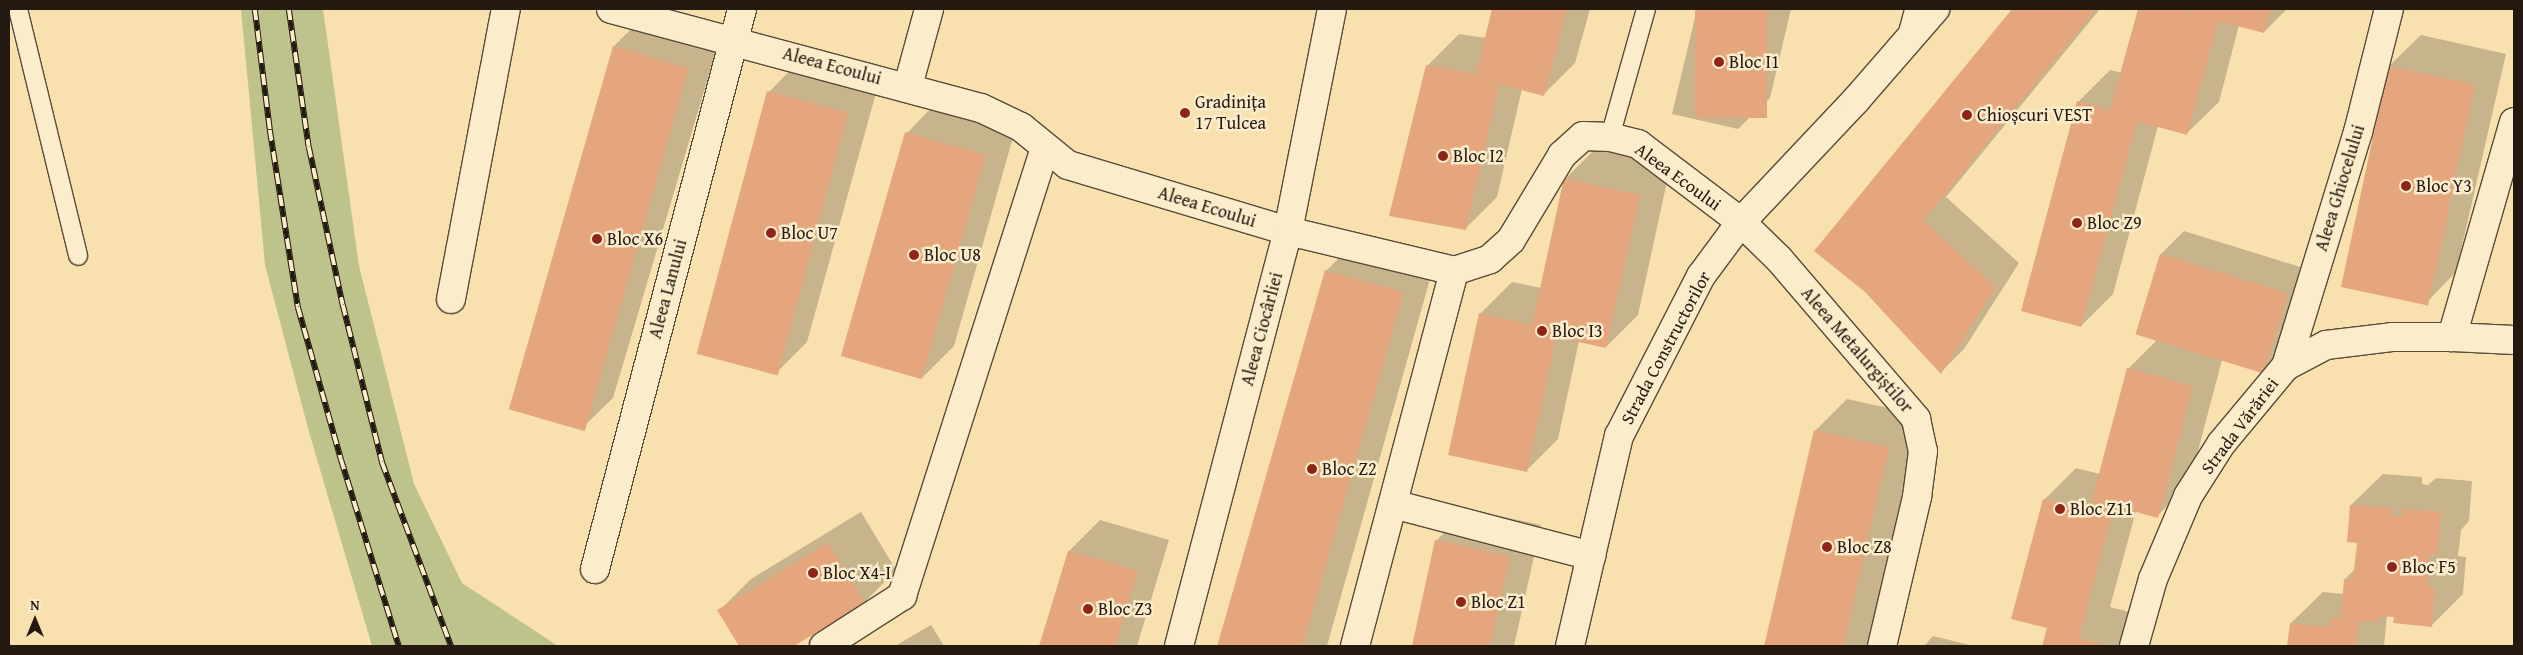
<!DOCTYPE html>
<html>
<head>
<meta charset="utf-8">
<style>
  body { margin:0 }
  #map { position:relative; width:2523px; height:655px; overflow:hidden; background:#f9e1af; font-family:"Gentium Book Plus",serif }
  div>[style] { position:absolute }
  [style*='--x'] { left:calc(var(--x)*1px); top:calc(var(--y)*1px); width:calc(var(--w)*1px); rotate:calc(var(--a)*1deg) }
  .green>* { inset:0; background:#bec38b }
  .shadow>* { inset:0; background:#0003 }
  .building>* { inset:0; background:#e5a67e; transform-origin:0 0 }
  .roads { filter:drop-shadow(1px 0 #584b38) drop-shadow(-1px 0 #584b38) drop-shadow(0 1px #584b38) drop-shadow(0 -1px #584b38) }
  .service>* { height:18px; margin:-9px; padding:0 9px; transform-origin:9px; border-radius:9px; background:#fbeccb }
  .minor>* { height:28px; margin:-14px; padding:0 14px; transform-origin:14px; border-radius:14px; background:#fbeccb }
  .rail>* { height:5.5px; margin-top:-2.75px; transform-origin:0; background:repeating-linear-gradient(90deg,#fbeccb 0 11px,#231910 0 22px); box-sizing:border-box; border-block:1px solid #231910 }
  .dots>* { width:14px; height:14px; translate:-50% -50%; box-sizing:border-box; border:2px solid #fbeccb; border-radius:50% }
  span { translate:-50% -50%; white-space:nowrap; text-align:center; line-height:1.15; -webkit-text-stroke:5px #fbeccb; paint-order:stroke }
  .poi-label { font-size:18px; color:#231910 }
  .left { translate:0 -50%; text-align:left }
  .street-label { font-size:18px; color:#231910 }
  .frame { position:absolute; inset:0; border:10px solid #231910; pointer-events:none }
  .north { position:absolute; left:10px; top:595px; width:50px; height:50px; -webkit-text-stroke:4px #fbeccb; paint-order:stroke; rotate:0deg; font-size:14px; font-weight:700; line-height:20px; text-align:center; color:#231910 }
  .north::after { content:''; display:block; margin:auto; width:18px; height:22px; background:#231910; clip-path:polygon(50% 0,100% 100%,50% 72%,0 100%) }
</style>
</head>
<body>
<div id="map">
  <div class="green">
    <div style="clip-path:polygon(241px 9px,323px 9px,359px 266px,414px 484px,462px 583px,558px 646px,372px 646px,309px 432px,265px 265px)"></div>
  </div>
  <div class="shadow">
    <div style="clip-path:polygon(1494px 9px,1590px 9px,1575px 63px,1543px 95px,1522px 89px,1497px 197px,1465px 229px,1427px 66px,1459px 34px,1486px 38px)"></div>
    <div style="clip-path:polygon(1697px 9px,1791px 9px,1770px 98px,1738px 129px,1672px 114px)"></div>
    <div style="clip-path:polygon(2013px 9px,2100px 9px,1946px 197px,2019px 263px,1964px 349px,1941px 372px,1866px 291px,1816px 250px)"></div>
    <div style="clip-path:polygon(2139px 9px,2287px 9px,2264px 32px,2239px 25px,2219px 102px,2187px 133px,2158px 126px,2113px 294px,2081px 326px,2078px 102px,2110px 70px,2122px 73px)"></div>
    <div style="clip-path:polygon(645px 15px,720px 37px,613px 398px,581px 429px,614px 46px)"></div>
    <div style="clip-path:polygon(2421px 35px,2506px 54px,2456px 272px,2425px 304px,2389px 66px)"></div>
    <div style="clip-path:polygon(800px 60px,879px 82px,807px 342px,775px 374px,769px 92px)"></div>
    <div style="clip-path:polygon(938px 101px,1017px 123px,954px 346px,922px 378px,907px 133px)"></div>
    <div style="clip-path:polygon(1597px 147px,1671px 163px,1638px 315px,1606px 347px,1579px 341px,1558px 439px,1526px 471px,1480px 314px,1512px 282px,1542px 288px,1565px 179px)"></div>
    <div style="clip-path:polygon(2184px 231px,2310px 270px,2286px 349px,2262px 372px,2222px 360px,2189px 485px,2157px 516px,2136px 511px,2110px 607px,2142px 615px,2134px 646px,2043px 646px,2048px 627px,2044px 500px,2076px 468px,2100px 474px,2128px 369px,2157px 340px,2161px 254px)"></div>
    <div style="clip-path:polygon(1358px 239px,1435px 261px,1327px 646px,1220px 646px,1326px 271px)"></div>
    <div style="clip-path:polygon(1847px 399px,1920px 415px,1869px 646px,1766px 646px,1815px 431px)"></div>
    <div style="clip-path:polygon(2383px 474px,2422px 477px,2422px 484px,2428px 485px,2436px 478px,2472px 481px,2469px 521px,2461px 530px,2458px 556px,2466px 557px,2463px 594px,2431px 626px,2387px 615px,2384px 646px,2289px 646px,2291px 623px,2323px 592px,2344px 594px,2345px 579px,2355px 569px,2358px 542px,2351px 505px)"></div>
    <div style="clip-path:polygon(1468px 509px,1541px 525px,1514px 646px,1413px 646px,1436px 541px)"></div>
    <div style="clip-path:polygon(861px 512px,896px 570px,865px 602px,791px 646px,741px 646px,719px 611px,751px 579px)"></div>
    <div style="clip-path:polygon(1100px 520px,1169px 540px,1137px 646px,1040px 646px,1069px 551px)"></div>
    <div style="clip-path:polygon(931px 625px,944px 646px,895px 646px)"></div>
    <div style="clip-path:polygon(1933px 636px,1974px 646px,1924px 646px)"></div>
  </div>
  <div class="building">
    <div style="clip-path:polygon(1492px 9px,1567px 9px,1544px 96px,1499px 84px,1466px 230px,1389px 216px,1426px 65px,1476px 74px)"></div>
    <div style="left:1695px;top:9px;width:72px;height:109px"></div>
    <div style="clip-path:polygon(2012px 9px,2096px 9px,1923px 221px,1996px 287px,1941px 374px,1865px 292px,1814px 251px)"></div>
    <div style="clip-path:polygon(2138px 9px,2177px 9px,2191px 12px,2192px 9px,2271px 9px,2264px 33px,2218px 21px,2187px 135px,2137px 121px,2081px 327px,2021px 311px,2077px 101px,2110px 110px)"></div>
    <div style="left:613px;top:46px;width:79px;height:378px;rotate:16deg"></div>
    <div style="left:2388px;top:66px;width:89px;height:226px;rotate:12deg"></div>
    <div style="left:767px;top:91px;width:84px;height:272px;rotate:15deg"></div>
    <div style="left:905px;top:132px;width:84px;height:233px;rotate:16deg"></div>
    <div style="clip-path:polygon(1564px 178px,1640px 195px,1606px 348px,1556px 337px,1527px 472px,1448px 455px,1479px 313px,1532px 325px)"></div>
    <div style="left:2160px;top:254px;width:134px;height:84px;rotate:17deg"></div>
    <div style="left:1325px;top:270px;width:82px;height:391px;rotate:16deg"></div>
    <div style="clip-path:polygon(2127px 368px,2193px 386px,2158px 518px,2114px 506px,2079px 638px,2108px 646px,2042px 646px,2047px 628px,2011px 619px,2043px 499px,2089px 511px)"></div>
    <div style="left:1814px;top:430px;width:77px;height:221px;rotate:13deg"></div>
    <div style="clip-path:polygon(2350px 505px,2391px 508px,2391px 516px,2402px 516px,2403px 509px,2441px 512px,2438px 554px,2430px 554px,2427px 587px,2435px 588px,2432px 627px,2393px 623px,2394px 617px,2379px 616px,2379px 622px,2359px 621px,2356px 646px,2287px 646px,2290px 623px,2330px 627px,2331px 617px,2341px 618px,2344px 579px,2353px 580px,2357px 543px,2347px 542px)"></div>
    <div style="clip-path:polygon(1435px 540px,1510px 557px,1490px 646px,1412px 646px)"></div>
    <div style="clip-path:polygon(828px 543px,865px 603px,794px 646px,739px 646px,717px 610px)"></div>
    <div style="clip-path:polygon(1068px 551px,1138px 571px,1115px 646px,1039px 646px)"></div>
  </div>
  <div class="roads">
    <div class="service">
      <div style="--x:18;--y:9;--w:254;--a:76.3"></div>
      <div style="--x:1907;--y:36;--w:28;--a:-75"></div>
      <div style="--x:1610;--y:137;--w:133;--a:-74.3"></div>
    </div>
    <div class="minor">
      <div style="--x:611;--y:9;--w:383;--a:15"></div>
      <div style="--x:981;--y:108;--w:44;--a:25.4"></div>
      <div style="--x:1021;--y:127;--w:60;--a:39"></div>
      <div style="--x:1068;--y:165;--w:230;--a:16.7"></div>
      <div style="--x:1288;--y:231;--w:171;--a:13.5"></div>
      <div style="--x:1454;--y:271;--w:38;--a:-18"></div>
      <div style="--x:1490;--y:259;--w:28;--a:-42"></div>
      <div style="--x:1511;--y:240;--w:99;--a:-59"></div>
      <div style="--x:1562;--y:155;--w:28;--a:-42"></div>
      <div style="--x:1583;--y:136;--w:27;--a:2"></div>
      <div style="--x:1610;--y:137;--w:29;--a:14"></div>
      <div style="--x:1638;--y:144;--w:129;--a:37.1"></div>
      <div style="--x:1741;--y:222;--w:53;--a:44.2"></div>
      <div style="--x:1779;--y:259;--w:211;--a:49.4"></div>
      <div style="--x:1916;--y:419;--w:33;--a:78"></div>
      <div style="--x:1923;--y:451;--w:46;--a:97.4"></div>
      <div style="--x:1917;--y:497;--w:153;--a:103.2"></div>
      <div style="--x:908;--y:86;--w:80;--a:-74.7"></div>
      <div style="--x:2514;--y:122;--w:224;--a:106.1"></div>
      <div style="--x:2452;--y:337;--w:62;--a:2.8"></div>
      <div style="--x:451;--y:299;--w:295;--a:-79.3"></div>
      <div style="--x:2286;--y:366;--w:245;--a:-72.9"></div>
      <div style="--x:2358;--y:132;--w:127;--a:-75.9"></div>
      <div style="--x:1393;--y:504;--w:205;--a:14.7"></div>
      <div style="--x:595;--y:569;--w:579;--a:-75.29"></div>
      <div style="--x:824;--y:646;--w:93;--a:-32.7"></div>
      <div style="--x:902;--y:596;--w:469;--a:-72.3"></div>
      <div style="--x:1179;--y:646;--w:429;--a:-75.3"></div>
      <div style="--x:1288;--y:231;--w:226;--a:-78.8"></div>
      <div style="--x:1355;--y:646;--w:388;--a:-75.2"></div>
      <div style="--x:1570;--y:646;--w:216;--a:-76.9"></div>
      <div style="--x:1619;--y:436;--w:180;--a:-62.9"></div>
      <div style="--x:1701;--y:276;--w:67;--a:-53.5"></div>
      <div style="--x:1741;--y:222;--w:168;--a:-46.7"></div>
      <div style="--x:1856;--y:100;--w:121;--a:-49"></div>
      <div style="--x:2134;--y:646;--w:70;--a:-74.2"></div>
      <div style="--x:2153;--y:579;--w:90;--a:-67.1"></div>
      <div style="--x:2188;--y:496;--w:62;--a:-57.6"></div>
      <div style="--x:2221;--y:444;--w:102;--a:-50.2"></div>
      <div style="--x:2286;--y:366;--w:45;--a:-27.7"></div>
      <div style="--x:2326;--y:345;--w:66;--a:-6.9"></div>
      <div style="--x:2392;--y:337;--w:60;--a:0"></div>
    </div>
  </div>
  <div class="rail">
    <div style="--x:255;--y:9;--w:122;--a:82.9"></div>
    <div style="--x:270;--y:130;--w:179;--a:81"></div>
    <div style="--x:298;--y:307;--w:158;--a:74.2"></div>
    <div style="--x:341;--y:459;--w:196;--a:72.8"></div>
    <div style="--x:289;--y:9;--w:139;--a:81.8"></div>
    <div style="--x:309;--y:147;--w:162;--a:77.9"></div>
    <div style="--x:343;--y:305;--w:162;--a:76"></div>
    <div style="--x:382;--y:462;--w:197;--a:69.4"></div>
  </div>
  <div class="dots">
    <div style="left:1719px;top:62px;background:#8f2418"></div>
    <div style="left:1185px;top:113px;background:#8f2418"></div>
    <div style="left:1967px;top:115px;background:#8f2418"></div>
    <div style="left:1443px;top:156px;background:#8f2418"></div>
    <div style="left:2406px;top:186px;background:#8f2418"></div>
    <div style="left:2077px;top:223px;background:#8f2418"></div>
    <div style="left:771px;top:233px;background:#8f2418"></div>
    <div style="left:597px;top:239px;background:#8f2418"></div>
    <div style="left:914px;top:255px;background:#8f2418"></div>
    <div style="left:1542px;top:331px;background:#8f2418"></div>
    <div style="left:1312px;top:469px;background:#8f2418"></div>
    <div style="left:2060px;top:509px;background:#8f2418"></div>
    <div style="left:1827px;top:547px;background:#8f2418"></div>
    <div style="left:2392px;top:567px;background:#8f2418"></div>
    <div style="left:813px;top:573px;background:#8f2418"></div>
    <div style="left:1461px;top:602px;background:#8f2418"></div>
    <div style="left:1088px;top:609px;background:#8f2418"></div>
  </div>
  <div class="poi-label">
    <span class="left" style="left:1729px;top:62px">Bloc I1</span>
    <span class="left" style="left:1195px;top:113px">Gradinița<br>17 Tulcea</span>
    <span class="left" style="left:1977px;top:115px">Chioșcuri VEST</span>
    <span class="left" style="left:1453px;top:156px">Bloc I2</span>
    <span class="left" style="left:2416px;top:186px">Bloc Y3</span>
    <span class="left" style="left:2087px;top:223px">Bloc Z9</span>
    <span class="left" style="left:781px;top:233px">Bloc U7</span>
    <span class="left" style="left:607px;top:239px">Bloc X6</span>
    <span class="left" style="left:924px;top:255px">Bloc U8</span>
    <span class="left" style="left:1552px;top:331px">Bloc I3</span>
    <span class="left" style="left:1322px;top:469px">Bloc Z2</span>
    <span class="left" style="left:2070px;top:509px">Bloc Z11</span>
    <span class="left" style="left:1837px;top:547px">Bloc Z8</span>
    <span class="left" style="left:2402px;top:567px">Bloc F5</span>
    <span class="left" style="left:823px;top:573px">Bloc X4-I</span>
    <span class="left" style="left:1471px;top:602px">Bloc Z1</span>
    <span class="left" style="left:1098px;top:609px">Bloc Z3</span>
  </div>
  <div class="street-label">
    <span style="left:832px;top:66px;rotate:15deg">Aleea Ecoului</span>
    <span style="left:1678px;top:177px;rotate:36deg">Aleea Ecoului</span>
    <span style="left:2340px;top:188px;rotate:-73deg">Aleea Ghiocelului</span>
    <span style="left:1207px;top:207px;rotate:17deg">Aleea Ecoului</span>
    <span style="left:668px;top:289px;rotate:-75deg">Aleea Lanului</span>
    <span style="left:1262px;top:329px;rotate:-75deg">Aleea Ciocârliei</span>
    <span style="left:1666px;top:348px;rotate:-62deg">Strada Constructorilor</span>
    <span style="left:1857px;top:350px;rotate:49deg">Aleea Metalurgiștilor</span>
    <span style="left:2240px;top:426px;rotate:-53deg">Strada Vărăriei</span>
  </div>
  <div class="frame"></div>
  <div class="north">N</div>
</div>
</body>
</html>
